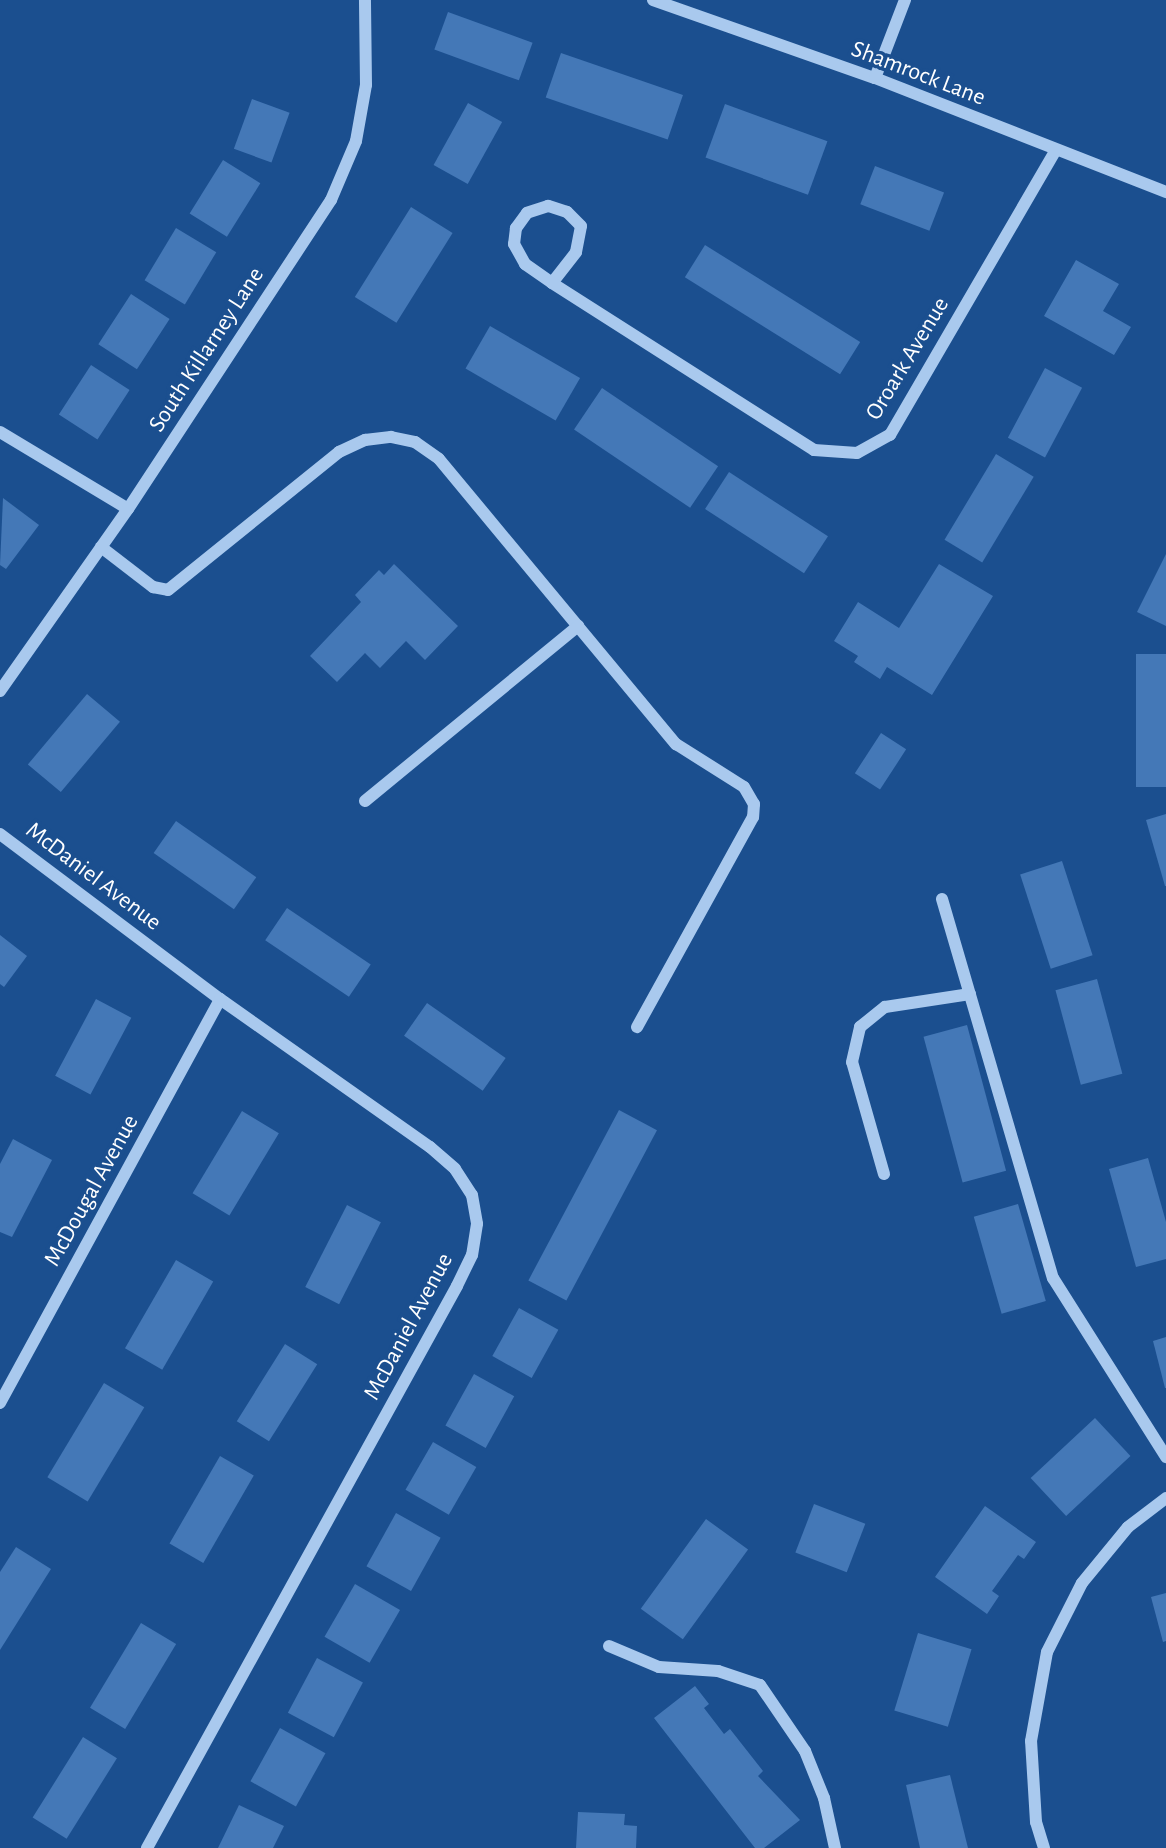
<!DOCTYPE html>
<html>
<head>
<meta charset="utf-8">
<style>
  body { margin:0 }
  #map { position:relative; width:1166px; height:1848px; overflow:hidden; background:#1b4f8f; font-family:"Alegreya Sans",sans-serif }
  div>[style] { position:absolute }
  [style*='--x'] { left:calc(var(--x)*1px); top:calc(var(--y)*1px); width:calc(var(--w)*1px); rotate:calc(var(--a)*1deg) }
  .building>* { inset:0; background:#4478b7; transform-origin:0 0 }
  .minor>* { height:12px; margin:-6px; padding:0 6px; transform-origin:6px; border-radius:6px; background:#a9c9ee }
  span { translate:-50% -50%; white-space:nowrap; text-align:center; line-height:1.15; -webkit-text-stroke:7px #1b4f8f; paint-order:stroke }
  .street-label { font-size:24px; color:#fff }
</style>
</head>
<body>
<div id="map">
  <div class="building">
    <div style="left:448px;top:12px;width:90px;height:40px;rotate:20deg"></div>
    <div style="left:561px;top:53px;width:129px;height:47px;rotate:19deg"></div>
    <div style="left:252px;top:99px;width:40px;height:53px;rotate:20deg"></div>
    <div style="left:468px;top:103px;width:39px;height:71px;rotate:29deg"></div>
    <div style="left:725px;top:104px;width:109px;height:57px;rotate:20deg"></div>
    <div style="left:223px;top:160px;width:44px;height:63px;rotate:32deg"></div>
    <div style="left:875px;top:166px;width:74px;height:41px;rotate:21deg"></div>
    <div style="left:411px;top:207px;width:49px;height:106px;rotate:32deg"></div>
    <div style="left:176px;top:228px;width:47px;height:61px;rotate:31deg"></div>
    <div style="left:705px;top:245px;width:183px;height:38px;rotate:32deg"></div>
    <div style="clip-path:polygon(1076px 260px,1119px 284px,1103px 311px,1131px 327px,1114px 355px,1044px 316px)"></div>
    <div style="left:131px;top:294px;width:46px;height:60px;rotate:33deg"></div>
    <div style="left:490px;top:326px;width:104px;height:49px;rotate:30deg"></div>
    <div style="left:91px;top:365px;width:46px;height:59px;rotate:33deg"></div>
    <div style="left:1045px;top:368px;width:42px;height:79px;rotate:28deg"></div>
    <div style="left:602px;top:388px;width:140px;height:50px;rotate:34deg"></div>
    <div style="left:996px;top:454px;width:44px;height:100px;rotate:31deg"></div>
    <div style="left:729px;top:472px;width:118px;height:44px;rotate:33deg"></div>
    <div style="clip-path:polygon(3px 498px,39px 525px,6px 569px,0 565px)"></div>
    <div style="clip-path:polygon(1166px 554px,1166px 626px,1137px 612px)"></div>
    <div style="clip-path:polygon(394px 564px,458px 626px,425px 660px,406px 641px,380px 668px,365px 653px,337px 682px,310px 656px,361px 602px,355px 595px,379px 570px,384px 575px)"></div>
    <div style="clip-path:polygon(939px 564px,993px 596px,932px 695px,887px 667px,880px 679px,854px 662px,858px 656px,834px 641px,858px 602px,899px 628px)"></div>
    <div style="left:1166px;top:654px;width:133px;height:30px;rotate:90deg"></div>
    <div style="left:87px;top:694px;width:43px;height:92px;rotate:40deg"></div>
    <div style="left:881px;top:733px;width:30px;height:48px;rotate:33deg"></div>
    <div style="clip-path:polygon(1166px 814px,1166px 886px,1165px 886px,1146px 820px)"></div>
    <div style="left:176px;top:821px;width:98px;height:39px;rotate:35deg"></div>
    <div style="left:1062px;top:861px;width:99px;height:44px;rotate:72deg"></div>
    <div style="left:287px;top:908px;width:101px;height:39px;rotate:34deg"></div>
    <div style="clip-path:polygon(0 935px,27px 956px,4px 987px,0 984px)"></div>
    <div style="left:1097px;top:979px;width:98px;height:43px;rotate:75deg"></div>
    <div style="left:96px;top:999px;width:40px;height:87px;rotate:28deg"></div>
    <div style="left:427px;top:1003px;width:96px;height:40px;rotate:35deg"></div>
    <div style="left:967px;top:1025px;width:151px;height:45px;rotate:75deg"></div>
    <div style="left:619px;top:1110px;width:43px;height:193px;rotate:28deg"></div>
    <div style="left:242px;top:1111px;width:43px;height:96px;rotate:31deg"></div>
    <div style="clip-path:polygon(13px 1139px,52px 1160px,12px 1237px,0 1232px,0 1164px)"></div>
    <div style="clip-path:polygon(1148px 1158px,1166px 1222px,1166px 1259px,1136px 1267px,1109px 1169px)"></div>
    <div style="left:1018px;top:1204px;width:101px;height:46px;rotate:74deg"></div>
    <div style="left:347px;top:1205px;width:38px;height:92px;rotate:27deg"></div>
    <div style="left:176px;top:1260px;width:43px;height:102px;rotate:30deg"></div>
    <div style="left:519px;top:1308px;width:45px;height:55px;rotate:29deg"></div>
    <div style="clip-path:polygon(1166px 1337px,1166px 1388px,1165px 1388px,1153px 1341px)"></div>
    <div style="left:285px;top:1344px;width:38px;height:91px;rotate:32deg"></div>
    <div style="left:474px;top:1374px;width:46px;height:59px;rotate:29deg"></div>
    <div style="left:104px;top:1383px;width:47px;height:110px;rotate:31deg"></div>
    <div style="left:1095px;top:1418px;width:52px;height:88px;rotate:47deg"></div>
    <div style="left:433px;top:1442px;width:50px;height:55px;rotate:30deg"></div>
    <div style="left:220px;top:1456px;width:39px;height:101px;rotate:30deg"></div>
    <div style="left:814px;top:1504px;width:55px;height:52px;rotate:21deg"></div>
    <div style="clip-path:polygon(985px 1506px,1036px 1542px,1024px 1559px,1018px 1555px,992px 1591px,999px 1596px,987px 1614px,935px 1577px)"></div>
    <div style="left:396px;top:1513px;width:51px;height:61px;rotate:29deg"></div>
    <div style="left:706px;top:1519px;width:52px;height:111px;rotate:36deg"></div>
    <div style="clip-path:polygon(16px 1547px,51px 1569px,0 1650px,0 1572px)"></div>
    <div style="left:355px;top:1584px;width:52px;height:61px;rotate:30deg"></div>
    <div style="clip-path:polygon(1166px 1593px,1166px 1641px,1163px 1642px,1151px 1597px)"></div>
    <div style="left:141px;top:1623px;width:41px;height:99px;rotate:31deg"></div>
    <div style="left:918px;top:1633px;width:56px;height:81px;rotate:17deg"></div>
    <div style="left:317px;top:1658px;width:52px;height:62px;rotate:28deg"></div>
    <div style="clip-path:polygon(695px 1686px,709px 1704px,704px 1708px,724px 1734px,730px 1729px,763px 1771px,758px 1776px,800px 1820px,764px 1848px,755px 1848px,654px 1718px)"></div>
    <div style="left:280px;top:1728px;width:52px;height:61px;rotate:29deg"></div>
    <div style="left:83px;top:1737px;width:40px;height:95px;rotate:32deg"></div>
    <div style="clip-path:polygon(950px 1775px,968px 1848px,920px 1848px,906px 1785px)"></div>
    <div style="clip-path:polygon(239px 1805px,284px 1826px,273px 1848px,218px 1848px)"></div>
    <div style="clip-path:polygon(578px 1812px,625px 1814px,624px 1825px,637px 1826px,636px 1848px,576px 1848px)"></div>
  </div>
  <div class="minor">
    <div style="--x:653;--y:0;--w:235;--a:19.4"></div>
    <div style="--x:875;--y:78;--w:313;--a:21.4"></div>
    <div style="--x:875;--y:78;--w:84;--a:-69"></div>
    <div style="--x:552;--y:283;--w:39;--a:-52"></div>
    <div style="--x:576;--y:252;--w:26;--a:-79"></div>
    <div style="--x:581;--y:226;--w:20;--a:-135"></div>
    <div style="--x:567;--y:212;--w:20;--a:-162"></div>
    <div style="--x:548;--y:206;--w:22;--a:162"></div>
    <div style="--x:527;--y:213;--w:19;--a:126"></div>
    <div style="--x:516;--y:228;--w:16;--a:97"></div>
    <div style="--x:514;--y:244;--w:23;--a:61"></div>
    <div style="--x:525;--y:264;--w:33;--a:35"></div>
    <div style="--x:552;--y:283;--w:311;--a:32.5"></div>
    <div style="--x:814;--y:450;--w:43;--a:4"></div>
    <div style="--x:857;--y:453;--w:38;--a:-29"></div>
    <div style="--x:890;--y:435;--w:330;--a:-59.8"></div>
    <div style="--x:0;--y:432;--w:149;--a:31"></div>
    <div style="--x:101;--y:547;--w:66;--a:37.6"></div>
    <div style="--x:153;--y:587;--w:15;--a:11"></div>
    <div style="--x:168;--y:590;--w:220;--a:-38.9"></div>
    <div style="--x:339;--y:452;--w:29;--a:-25"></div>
    <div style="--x:365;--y:440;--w:26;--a:-7"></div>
    <div style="--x:391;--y:437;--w:25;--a:12"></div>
    <div style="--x:415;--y:442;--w:29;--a:35"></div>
    <div style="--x:439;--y:459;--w:371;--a:50.3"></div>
    <div style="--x:676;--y:744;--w:80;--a:32.3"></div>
    <div style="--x:744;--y:787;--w:20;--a:60"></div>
    <div style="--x:754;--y:804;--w:13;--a:94"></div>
    <div style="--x:753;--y:817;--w:240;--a:118.9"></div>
    <div style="--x:0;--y:691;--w:223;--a:-54.9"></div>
    <div style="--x:128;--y:509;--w:370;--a:-56.7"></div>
    <div style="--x:331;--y:200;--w:64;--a:-67"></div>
    <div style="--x:356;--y:141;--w:57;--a:-79.9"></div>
    <div style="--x:366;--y:85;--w:85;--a:-90.7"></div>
    <div style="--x:365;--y:801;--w:276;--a:-39.4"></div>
    <div style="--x:0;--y:834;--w:275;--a:36.9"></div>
    <div style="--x:220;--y:999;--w:257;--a:35.2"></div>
    <div style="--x:430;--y:1147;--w:33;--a:41"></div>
    <div style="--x:455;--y:1169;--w:31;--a:57"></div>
    <div style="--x:472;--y:1195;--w:29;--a:80"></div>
    <div style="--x:477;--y:1224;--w:31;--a:99"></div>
    <div style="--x:472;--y:1255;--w:34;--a:116"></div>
    <div style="--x:457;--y:1286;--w:642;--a:118.88"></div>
    <div style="--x:942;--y:899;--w:395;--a:73.7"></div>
    <div style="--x:1053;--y:1278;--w:212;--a:57.7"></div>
    <div style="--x:884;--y:1174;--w:116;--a:-105.9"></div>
    <div style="--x:852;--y:1062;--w:36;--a:-77"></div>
    <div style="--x:860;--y:1027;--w:32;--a:-39"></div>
    <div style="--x:885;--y:1007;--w:86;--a:-8.7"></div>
    <div style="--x:0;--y:1403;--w:460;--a:-61.4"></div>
    <div style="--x:609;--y:1646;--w:54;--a:22.8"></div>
    <div style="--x:659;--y:1667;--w:59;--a:3.9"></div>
    <div style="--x:718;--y:1671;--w:44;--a:18.4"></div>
    <div style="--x:760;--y:1685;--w:80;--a:55.7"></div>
    <div style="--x:805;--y:1751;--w:51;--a:68"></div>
    <div style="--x:824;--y:1798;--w:51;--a:77.6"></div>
    <div style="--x:1044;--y:1848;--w:27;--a:-107"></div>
    <div style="--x:1036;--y:1822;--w:81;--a:-93.5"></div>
    <div style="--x:1031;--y:1741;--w:90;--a:-79.8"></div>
    <div style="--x:1047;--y:1652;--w:77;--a:-63.1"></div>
    <div style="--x:1082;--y:1583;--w:72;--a:-50.6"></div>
    <div style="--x:1128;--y:1527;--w:48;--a:-37.3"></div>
  </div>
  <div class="street-label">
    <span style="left:918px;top:74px;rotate:21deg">Shamrock Lane</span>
    <span style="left:207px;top:350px;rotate:-57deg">South Killarney Lane</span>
    <span style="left:908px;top:359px;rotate:-59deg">Oroark Avenue</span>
    <span style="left:93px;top:877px;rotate:37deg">McDaniel Avenue</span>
    <span style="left:92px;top:1191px;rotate:-61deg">McDougal Avenue</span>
    <span style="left:409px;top:1327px;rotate:-62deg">McDaniel Avenue</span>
  </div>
</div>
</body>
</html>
